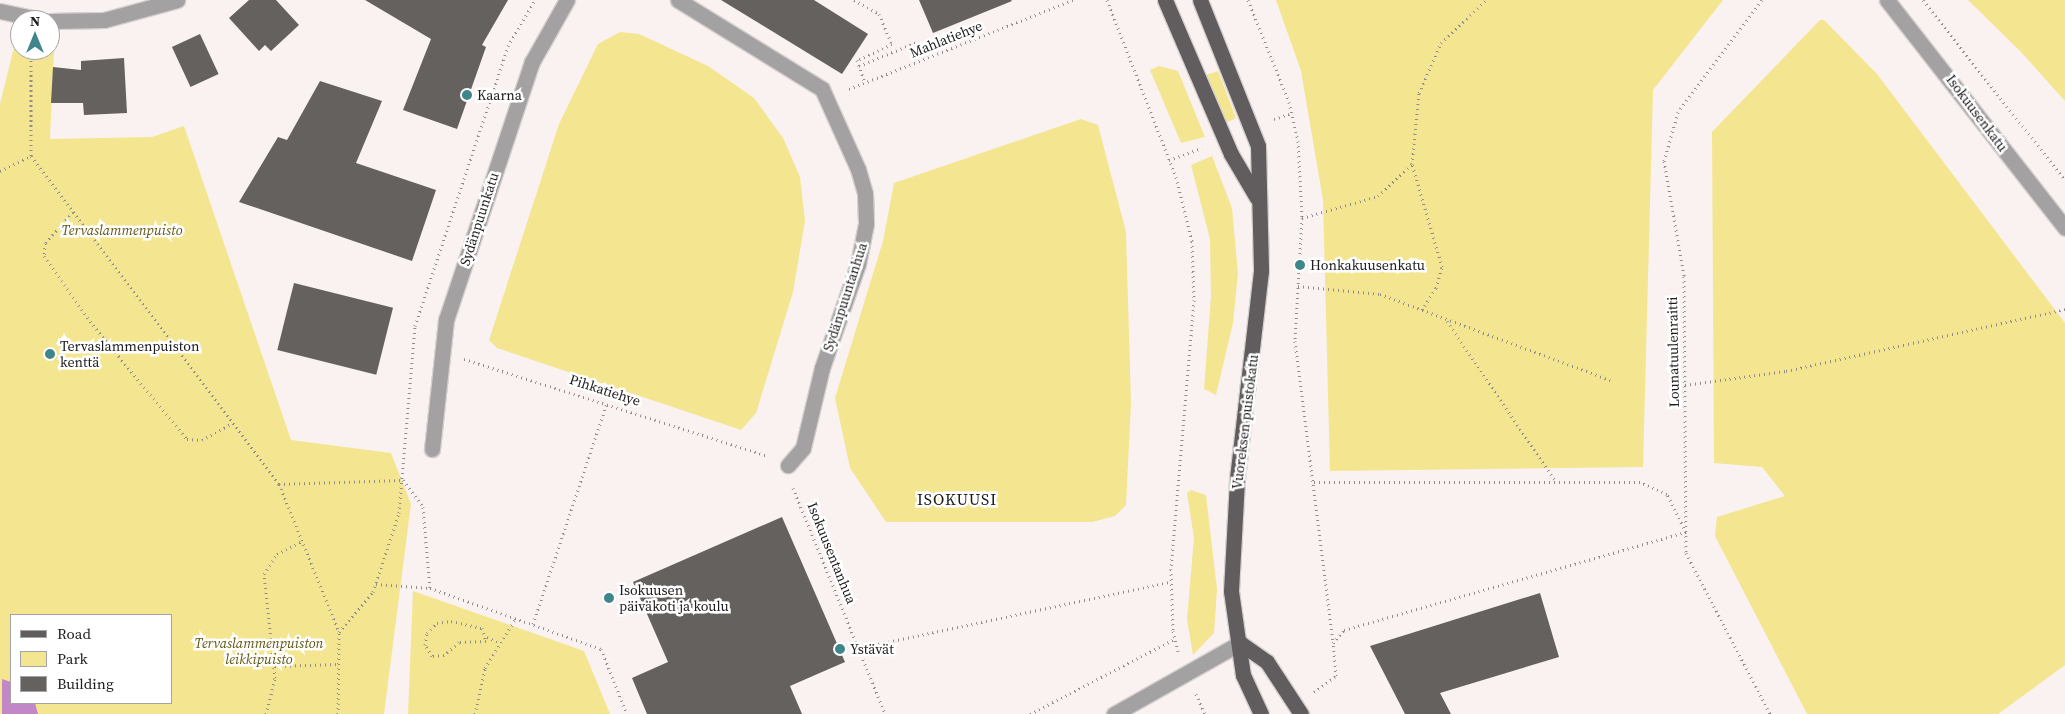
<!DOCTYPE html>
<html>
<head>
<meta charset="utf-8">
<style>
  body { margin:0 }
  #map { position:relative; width:2065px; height:714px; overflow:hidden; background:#f9f2f1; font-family:"Source Serif 4",serif }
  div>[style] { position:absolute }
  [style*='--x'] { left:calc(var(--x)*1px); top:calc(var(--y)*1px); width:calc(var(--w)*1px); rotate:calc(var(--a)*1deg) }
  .green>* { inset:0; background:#f4e590 }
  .water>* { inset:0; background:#c287c7 }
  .building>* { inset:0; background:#65615e; transform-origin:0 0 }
  .path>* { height:3px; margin-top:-1.5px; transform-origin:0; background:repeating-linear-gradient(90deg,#928d8d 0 1px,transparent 0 5px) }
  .roads { filter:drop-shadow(1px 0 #d6d0cf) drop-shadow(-1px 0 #d6d0cf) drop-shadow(0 1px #d6d0cf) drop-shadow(0 -1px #d6d0cf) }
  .minor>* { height:15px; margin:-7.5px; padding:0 7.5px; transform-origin:7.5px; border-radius:7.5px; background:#a3a1a2 }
  .major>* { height:15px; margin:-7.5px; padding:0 7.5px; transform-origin:7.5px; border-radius:7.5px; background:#615d5e }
  .dots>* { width:14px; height:14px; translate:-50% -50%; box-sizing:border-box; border:2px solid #fff; border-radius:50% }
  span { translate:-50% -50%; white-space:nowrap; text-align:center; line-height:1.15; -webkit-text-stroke:5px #fff; paint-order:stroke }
  .street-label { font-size:14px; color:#1d1b1b }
  .poi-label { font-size:14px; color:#1d1b1b }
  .left { translate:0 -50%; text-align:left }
  .park-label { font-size:14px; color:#615511; font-style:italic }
  .quarter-label { font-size:16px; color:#1d1b1b; letter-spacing:1px }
  .legend { position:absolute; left:10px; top:614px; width:162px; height:90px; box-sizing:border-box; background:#fff; border:1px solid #a5a4a4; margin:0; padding:6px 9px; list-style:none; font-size:15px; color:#1d1b1b }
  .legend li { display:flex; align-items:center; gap:10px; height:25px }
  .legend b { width:25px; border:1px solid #a5a4a4 }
  .north { position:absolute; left:10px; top:10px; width:50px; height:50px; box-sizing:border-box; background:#fff; border:1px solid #a5a4a4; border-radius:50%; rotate:0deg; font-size:14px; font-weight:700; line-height:20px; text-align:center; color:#1d1b1b }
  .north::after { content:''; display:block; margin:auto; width:18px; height:22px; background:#3e868a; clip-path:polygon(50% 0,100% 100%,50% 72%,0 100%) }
</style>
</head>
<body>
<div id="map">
  <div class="green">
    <div style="clip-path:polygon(1276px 0,1723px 0,1653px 90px,1643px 467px,1330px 471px,1323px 200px,1301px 71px)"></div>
    <div style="clip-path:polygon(1968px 0,2065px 0,2065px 101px,2021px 52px)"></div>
    <div style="clip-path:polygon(1820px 20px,1824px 20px,1877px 74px,2065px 323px,2065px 665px,1998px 714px,1807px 714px,1715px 536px,1717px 517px,1785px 496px,1762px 467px,1714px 463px,1712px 132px)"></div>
    <div style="clip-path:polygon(620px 32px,639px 34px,708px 66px,754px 98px,783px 138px,800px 177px,805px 221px,793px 292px,756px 413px,741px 430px,497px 348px,489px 340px,559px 124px,598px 44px)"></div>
    <div style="clip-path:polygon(evenodd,16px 39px,20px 50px,54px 50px,50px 139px,152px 137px,184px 126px,291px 440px,391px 453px,411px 504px,384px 714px,0 714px,0 104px,16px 39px,11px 615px,171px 615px,171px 703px,11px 703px,11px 615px)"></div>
    <div style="clip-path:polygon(1159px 66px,1178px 71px,1205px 137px,1181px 143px,1150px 70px)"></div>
    <div style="clip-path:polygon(1218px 71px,1236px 118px,1226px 123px,1206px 75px)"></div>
    <div style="clip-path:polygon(1081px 119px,1098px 125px,1126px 232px,1131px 403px,1126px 505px,1115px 516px,1092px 522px,886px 522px,850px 468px,835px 398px,883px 241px,894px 183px)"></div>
    <div style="clip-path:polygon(1212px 156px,1232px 208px,1238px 273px,1233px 323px,1216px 395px,1204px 389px,1211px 296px,1210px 239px,1191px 165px)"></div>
    <div style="clip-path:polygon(1191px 490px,1206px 495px,1217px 589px,1214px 633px,1193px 655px,1187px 619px,1194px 538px,1187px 493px)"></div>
    <div style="clip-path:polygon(413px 591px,584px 651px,610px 714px,408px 714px)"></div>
  </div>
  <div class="water">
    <div style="clip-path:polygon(2px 679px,11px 682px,11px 703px,35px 703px,38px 714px,2px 714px)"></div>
  </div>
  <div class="building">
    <div style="clip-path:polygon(249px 0,276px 0,299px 25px,271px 51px,265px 45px,259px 51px,229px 18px)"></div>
    <div style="clip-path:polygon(365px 0,508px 0,482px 45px,486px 47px,457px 129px,403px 110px,431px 39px)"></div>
    <div style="clip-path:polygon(721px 0,814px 0,868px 34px,842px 74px)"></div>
    <div style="clip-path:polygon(919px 0,1011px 0,1012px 1px,933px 33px)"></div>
    <div style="left:200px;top:34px;width:44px;height:31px;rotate:65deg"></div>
    <div style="clip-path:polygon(124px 58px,127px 113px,84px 115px,83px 103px,51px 103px,53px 67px,81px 70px,81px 61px)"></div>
    <div style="clip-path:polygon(320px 81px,382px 101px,356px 163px,436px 190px,412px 261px,239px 202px,278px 137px,287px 140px)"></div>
    <div style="left:294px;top:283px;width:102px;height:69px;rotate:14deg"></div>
    <div style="clip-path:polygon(782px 517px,845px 662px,790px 686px,802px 714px,647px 714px,632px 678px,668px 662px,633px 582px)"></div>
    <div style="clip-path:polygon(1540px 593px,1559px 657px,1440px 693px,1451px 714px,1405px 714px,1370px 646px)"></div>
  </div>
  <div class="path">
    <div style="--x:854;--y:0;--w:29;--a:29"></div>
    <div style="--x:879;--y:14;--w:33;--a:67"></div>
    <div style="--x:892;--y:44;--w:38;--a:155"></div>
    <div style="--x:857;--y:60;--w:24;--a:71"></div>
    <div style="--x:1107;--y:0;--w:190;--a:68.7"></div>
    <div style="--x:1176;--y:177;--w:66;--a:76"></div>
    <div style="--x:1192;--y:241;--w:59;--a:88.1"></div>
    <div style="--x:1194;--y:300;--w:270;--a:94.9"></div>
    <div style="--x:1171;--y:569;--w:62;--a:88.2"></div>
    <div style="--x:1173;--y:631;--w:21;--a:76"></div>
    <div style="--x:1248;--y:0;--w:110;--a:68.1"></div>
    <div style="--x:1289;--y:102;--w:40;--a:77"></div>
    <div style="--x:1298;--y:141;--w:77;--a:87"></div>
    <div style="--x:1302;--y:218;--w:123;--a:93.3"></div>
    <div style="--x:1295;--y:341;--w:301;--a:82.8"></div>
    <div style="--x:1762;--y:0;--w:140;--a:126.9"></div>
    <div style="--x:1678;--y:112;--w:51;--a:105.9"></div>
    <div style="--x:1664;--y:161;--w:117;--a:80.1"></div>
    <div style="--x:1684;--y:276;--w:277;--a:89.6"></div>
    <div style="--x:1686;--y:553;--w:182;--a:62.4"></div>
    <div style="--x:1923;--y:0;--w:229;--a:51.7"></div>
    <div style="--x:31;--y:50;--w:106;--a:90"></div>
    <div style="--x:31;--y:156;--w:411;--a:52.9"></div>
    <div style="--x:279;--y:484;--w:160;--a:67.9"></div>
    <div style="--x:859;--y:66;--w:65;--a:-22.6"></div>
    <div style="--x:849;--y:89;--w:241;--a:-21.7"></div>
    <div style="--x:1274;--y:119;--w:19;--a:-18"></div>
    <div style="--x:1169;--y:160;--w:35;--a:-20"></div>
    <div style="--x:0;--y:171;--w:34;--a:-26"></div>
    <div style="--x:73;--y:212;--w:42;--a:132.1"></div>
    <div style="--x:45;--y:243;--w:13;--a:94"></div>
    <div style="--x:44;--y:256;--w:85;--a:54.6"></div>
    <div style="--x:93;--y:325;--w:148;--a:50.5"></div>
    <div style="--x:187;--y:439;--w:15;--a:4"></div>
    <div style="--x:202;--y:440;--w:33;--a:-29"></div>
    <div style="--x:1302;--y:218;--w:79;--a:-16.1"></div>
    <div style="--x:1378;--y:196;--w:47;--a:-43.3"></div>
    <div style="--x:1298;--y:286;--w:82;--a:5.6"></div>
    <div style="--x:1380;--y:294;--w:246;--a:20.5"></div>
    <div style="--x:1422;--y:310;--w:26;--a:-58"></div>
    <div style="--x:1436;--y:288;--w:22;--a:-74"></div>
    <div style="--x:1442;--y:267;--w:107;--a:-106.2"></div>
    <div style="--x:1412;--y:164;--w:71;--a:-84.4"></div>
    <div style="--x:1419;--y:93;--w:55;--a:-66.3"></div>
    <div style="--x:1441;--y:43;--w:62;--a:-43.7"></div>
    <div style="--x:1447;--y:321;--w:194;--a:55.9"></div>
    <div style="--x:464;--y:359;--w:319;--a:17.7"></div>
    <div style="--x:1685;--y:385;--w:102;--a:-7.9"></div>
    <div style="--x:1786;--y:371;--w:286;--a:-12.5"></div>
    <div style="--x:403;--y:480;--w:34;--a:53"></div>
    <div style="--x:423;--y:507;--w:81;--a:85.1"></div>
    <div style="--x:430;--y:588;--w:182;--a:19.6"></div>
    <div style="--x:601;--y:649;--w:70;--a:68.2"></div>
    <div style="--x:279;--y:484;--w:123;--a:-1.9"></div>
    <div style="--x:793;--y:488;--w:244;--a:67.8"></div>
    <div style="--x:376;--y:584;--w:54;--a:4.2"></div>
    <div style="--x:451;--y:621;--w:32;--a:13"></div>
    <div style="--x:482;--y:628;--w:14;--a:73"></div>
    <div style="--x:486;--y:641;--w:27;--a:178"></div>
    <div style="--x:459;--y:642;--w:20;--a:139"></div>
    <div style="--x:444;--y:655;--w:12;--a:175"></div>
    <div style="--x:432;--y:656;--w:13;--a:-122"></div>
    <div style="--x:425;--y:645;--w:12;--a:-81"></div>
    <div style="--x:427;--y:633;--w:14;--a:-45"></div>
    <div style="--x:437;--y:623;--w:14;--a:-8"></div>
    <div style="--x:533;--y:624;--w:233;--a:-71.5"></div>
    <div style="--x:487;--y:637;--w:14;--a:25"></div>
    <div style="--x:859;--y:648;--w:318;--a:-12"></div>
    <div style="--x:275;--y:666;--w:64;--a:-1.8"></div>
    <div style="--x:1314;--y:692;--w:27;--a:-36"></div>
    <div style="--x:1336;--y:676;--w:33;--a:-95"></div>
    <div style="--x:1333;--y:643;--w:17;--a:-50"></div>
    <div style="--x:1344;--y:630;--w:356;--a:-16"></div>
    <div style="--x:1686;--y:532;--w:42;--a:-116.6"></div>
    <div style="--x:1667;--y:494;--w:30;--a:-156"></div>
    <div style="--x:1640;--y:482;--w:326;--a:180"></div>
    <div style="--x:1196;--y:694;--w:22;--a:66"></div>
    <div style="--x:266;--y:714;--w:37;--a:-76"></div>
    <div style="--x:275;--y:678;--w:105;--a:-96"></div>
    <div style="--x:264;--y:574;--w:24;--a:-57"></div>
    <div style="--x:277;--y:554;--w:28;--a:-27"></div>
    <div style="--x:338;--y:714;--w:82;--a:-89.3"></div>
    <div style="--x:339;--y:632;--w:52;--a:-49.6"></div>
    <div style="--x:373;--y:592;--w:83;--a:-71.8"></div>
    <div style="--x:399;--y:513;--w:188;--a:-85.1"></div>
    <div style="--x:415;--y:326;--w:295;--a:-71.6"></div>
    <div style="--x:508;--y:46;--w:53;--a:-59.6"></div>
    <div style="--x:475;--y:714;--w:47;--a:-77.7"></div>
    <div style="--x:485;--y:668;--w:59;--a:-58.2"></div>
    <div style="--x:1030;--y:714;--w:161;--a:-27.4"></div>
  </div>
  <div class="roads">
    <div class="minor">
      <div style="--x:678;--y:0;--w:169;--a:31.7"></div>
      <div style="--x:822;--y:89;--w:88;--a:65.8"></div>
      <div style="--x:858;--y:169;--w:25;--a:74"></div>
      <div style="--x:865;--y:193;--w:31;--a:88"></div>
      <div style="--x:866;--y:224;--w:41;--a:101.3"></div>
      <div style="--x:858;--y:264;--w:110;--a:109.1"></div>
      <div style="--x:822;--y:368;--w:82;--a:103.4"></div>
      <div style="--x:803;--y:448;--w:23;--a:131"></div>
      <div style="--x:1887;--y:0;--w:289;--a:52"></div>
      <div style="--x:0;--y:11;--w:43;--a:12.1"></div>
      <div style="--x:50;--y:21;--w:54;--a:-1.1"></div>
      <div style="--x:104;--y:20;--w:76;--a:-15.3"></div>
      <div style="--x:432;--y:449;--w:130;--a:-83.8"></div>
      <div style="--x:446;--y:320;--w:272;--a:-71.6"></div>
      <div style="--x:532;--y:62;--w:71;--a:-60.6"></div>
      <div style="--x:1114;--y:714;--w:145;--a:-29.4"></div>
    </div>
    <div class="major">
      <div style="--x:1165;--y:0;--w:168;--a:66.8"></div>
      <div style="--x:1231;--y:154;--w:51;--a:59.4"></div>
      <div style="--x:1200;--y:0;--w:157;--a:68.3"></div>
      <div style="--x:1258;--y:146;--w:125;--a:88.6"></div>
      <div style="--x:1261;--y:271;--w:210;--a:96.6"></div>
      <div style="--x:1237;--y:480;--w:111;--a:93.1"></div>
      <div style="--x:1231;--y:591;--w:85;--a:81.9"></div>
      <div style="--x:1243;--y:675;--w:43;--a:65.2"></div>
      <div style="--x:1240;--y:643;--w:33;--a:35"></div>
      <div style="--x:1267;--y:662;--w:62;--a:56.8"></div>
    </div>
  </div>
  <div class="dots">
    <div style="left:467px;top:95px;background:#3e868a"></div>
    <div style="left:1300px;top:265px;background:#3e868a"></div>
    <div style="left:50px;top:354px;background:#3e868a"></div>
    <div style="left:609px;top:598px;background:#3e868a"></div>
    <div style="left:840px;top:649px;background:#3e868a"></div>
  </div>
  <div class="street-label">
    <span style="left:946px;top:39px;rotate:-22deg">Mahlatiehye</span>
    <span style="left:1977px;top:113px;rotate:53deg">Isokuusenkatu</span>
    <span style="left:479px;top:219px;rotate:-72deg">Sydänpuunkatu</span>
    <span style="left:845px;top:297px;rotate:-72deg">Sydänpuuntanhua</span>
    <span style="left:1673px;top:352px;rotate:-91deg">Lounatuulenraitti</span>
    <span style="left:605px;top:390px;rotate:18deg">Pihkatiehye</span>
    <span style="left:1245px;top:422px;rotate:-83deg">Vuoreksen puistokatu</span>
    <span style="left:832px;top:553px;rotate:68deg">Isokuusentanhua</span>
  </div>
  <div class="poi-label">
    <span class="left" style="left:477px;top:95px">Kaarna</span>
    <span class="left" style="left:1310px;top:265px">Honkakuusenkatu</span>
    <span class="left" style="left:60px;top:354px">Tervaslammenpuiston<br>kenttä</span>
    <span class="left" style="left:619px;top:598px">Isokuusen<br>päiväkoti ja koulu</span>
    <span class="left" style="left:850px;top:649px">Ystävät</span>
  </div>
  <div class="park-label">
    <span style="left:122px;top:230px">Tervaslammenpuisto</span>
    <span style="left:259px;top:651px">Tervaslammenpuiston<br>leikkipuisto</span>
  </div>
  <div class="quarter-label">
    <span style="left:957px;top:499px">ISOKUUSI</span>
  </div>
  <ul class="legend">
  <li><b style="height:6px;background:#615d5e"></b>Road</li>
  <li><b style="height:14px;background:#f4e590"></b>Park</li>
  <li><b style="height:14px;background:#65615e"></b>Building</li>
  </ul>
  <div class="north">N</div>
</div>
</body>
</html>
